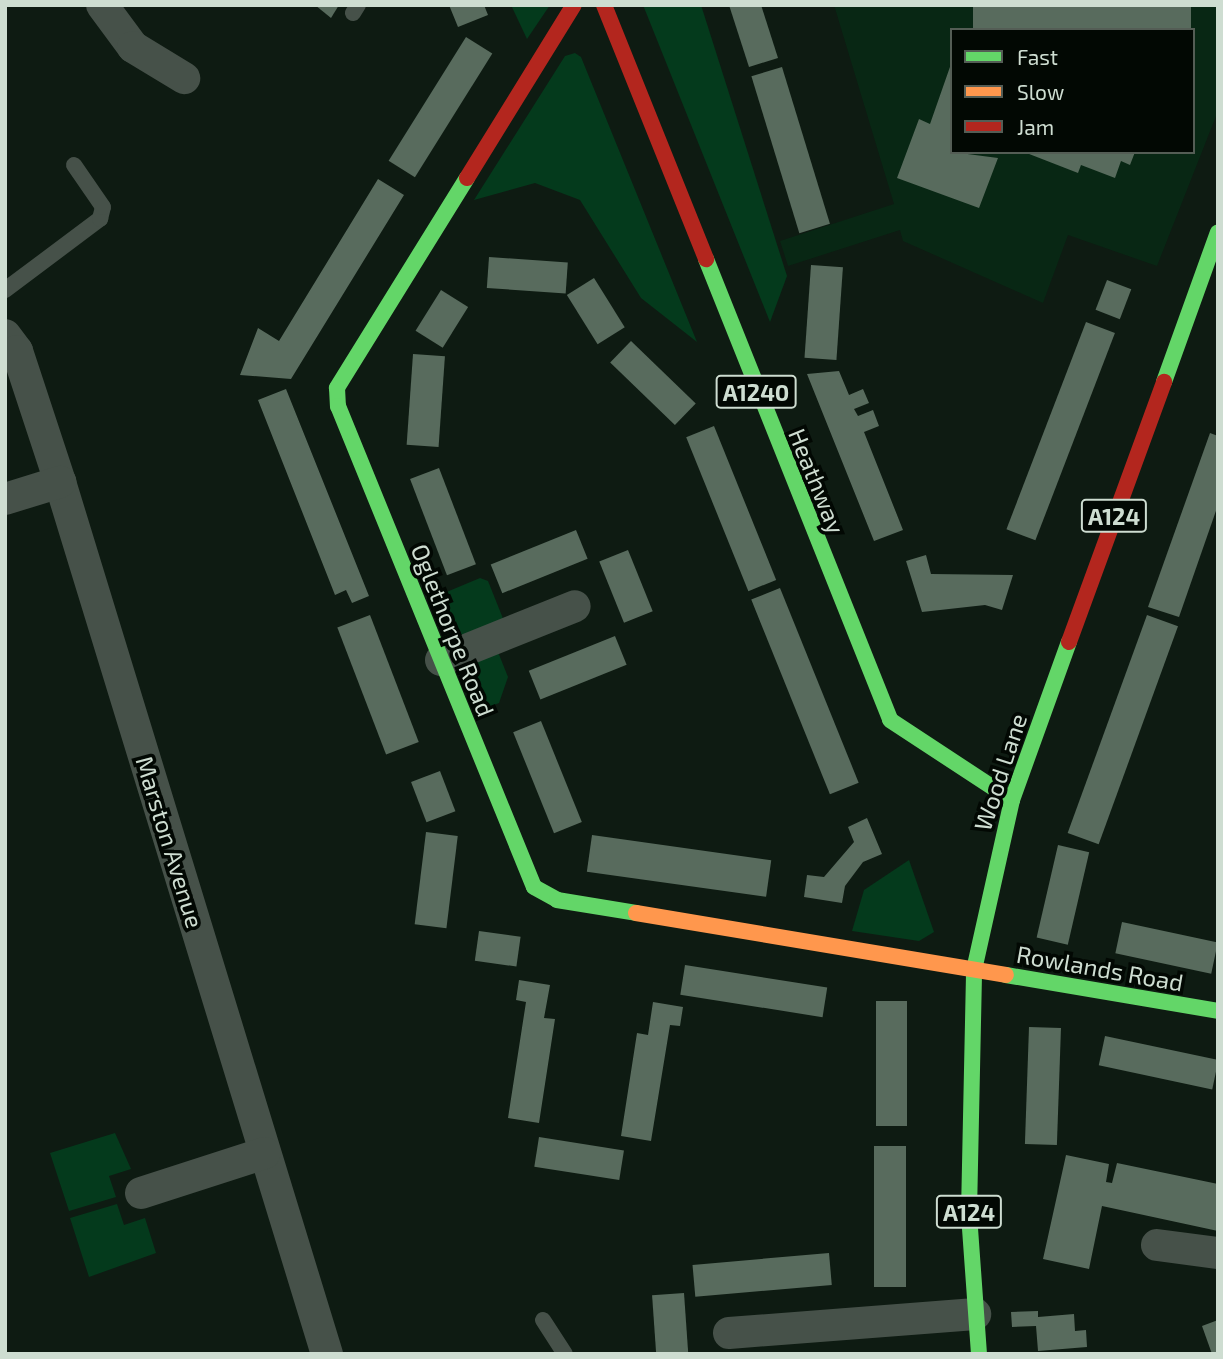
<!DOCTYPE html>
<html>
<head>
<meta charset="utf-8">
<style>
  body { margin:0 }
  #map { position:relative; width:1223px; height:1359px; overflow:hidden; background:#0e1b12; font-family:"Exo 2",sans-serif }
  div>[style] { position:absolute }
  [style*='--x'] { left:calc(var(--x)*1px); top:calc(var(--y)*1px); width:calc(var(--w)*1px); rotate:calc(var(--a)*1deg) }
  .built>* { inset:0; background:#082714 }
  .green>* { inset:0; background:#043a1c }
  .building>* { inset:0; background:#586b5d; transform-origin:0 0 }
  .lane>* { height:16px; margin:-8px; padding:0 8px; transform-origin:8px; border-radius:8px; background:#465149 }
  .street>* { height:32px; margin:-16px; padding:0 16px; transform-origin:16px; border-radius:16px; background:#465149 }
  .fast>* { height:16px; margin:-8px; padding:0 8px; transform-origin:8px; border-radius:8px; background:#63d668 }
  .slow>* { height:16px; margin:-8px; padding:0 8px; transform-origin:8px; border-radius:8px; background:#ff974d }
  .jam>* { height:16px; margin:-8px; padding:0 8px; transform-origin:8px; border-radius:8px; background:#b3261e }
  span { translate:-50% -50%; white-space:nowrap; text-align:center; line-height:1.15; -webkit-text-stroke:7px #020803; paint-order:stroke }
  .shield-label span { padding:2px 5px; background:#020803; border:2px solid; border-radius:5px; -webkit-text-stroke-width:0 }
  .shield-label { font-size:23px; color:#ceddd1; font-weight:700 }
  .street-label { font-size:24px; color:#ceddd1 }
  .frame { position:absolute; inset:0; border:7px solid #ceddd1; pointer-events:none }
  .legend { position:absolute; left:950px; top:28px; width:245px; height:126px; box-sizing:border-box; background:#020803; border:2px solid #545d55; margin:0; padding:9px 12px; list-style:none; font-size:21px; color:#ceddd1 }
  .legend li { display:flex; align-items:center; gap:14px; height:35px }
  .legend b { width:35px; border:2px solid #545d55 }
</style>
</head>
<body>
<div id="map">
  <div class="built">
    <div style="clip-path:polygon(evenodd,834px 5px,1218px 5px,1218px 111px,1157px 266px,1068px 235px,1043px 303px,903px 241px,900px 230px,788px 266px,780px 241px,894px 204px,834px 5px,952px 30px,1193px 30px,1193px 152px,952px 152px,952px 30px)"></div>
  </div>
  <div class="green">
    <div style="clip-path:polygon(511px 5px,550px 5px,527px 39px)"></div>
    <div style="clip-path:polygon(643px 5px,701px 5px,787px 276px,770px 322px)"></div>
    <div style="clip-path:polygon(575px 53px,581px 57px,697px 342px,641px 298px,580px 200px,535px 183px,474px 200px,565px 56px)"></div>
    <div style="clip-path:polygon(480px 578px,488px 581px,506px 626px,455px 640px,437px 596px)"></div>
    <div style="clip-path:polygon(496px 647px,508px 677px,499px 703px,481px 710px,462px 661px)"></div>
    <div style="clip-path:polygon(909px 860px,934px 932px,919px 941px,852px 931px,864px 890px)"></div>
    <div style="clip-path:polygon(115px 1133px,131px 1169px,109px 1176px,116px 1197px,69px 1211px,50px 1153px)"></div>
    <div style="clip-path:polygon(117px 1204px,124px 1225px,145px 1218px,156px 1253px,89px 1277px,70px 1218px)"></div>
  </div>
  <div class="building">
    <div style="clip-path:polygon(315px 5px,339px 5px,331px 18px)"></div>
    <div style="clip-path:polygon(449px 5px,484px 5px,488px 15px,458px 27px)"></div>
    <div style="clip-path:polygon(729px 5px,761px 5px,778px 58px,749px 67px)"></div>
    <div style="left:973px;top:5px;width:218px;height:27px"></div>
    <div style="left:466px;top:37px;width:31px;height:146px;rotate:32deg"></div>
    <div style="clip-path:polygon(951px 64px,952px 152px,998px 158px,979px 208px,897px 178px,919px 119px,930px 124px)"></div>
    <div style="left:782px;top:67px;width:164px;height:32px;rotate:73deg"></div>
    <div style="clip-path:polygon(1024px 152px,1135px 152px,1130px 165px,1121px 161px,1115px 178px,1081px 165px,1078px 173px)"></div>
    <div style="clip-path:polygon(378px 179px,404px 195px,291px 379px,240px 375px,258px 328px,279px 341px)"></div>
    <div style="left:489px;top:257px;width:79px;height:31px;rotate:4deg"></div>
    <div style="left:811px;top:265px;width:32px;height:93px;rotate:4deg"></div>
    <div style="left:594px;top:278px;width:58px;height:32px;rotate:58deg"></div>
    <div style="left:1107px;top:280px;width:26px;height:32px;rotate:21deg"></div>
    <div style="left:441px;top:290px;width:32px;height:48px;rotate:32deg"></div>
    <div style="left:1086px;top:322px;width:31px;height:222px;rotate:21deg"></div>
    <div style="left:631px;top:341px;width:90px;height:30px;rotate:44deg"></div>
    <div style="left:413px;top:354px;width:32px;height:91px;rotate:4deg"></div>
    <div style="clip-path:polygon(839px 371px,849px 395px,863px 389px,869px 403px,854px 409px,858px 416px,873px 410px,879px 426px,864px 432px,903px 530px,874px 541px,807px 374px)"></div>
    <div style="clip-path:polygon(286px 389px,369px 596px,352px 603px,346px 590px,335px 595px,258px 400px)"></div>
    <div style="left:714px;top:426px;width:166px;height:30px;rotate:68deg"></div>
    <div style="clip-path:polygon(1210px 433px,1218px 436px,1218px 505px,1179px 617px,1148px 607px)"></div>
    <div style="left:439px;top:468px;width:103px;height:31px;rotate:69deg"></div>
    <div style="left:576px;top:530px;width:31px;height:92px;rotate:68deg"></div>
    <div style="left:628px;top:550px;width:66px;height:31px;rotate:68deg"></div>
    <div style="clip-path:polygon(926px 555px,931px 574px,1013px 575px,1002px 610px,985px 605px,922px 612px,906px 561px)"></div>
    <div style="left:780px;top:588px;width:210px;height:31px;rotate:68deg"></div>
    <div style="left:370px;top:615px;width:136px;height:35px;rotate:69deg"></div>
    <div style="left:1147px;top:615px;width:33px;height:232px;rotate:20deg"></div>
    <div style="left:615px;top:636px;width:31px;height:93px;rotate:68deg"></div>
    <div style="left:541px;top:721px;width:109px;height:30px;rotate:68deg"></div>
    <div style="left:440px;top:771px;width:43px;height:31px;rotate:69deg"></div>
    <div style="clip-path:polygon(867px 818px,882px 854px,863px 862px,845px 886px,842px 903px,804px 897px,807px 875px,824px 877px,854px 842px,848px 827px)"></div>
    <div style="left:426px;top:832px;width:32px;height:93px;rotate:7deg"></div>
    <div style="left:592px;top:835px;width:181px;height:37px;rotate:8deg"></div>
    <div style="left:1058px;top:845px;width:32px;height:95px;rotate:13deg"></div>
    <div style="left:1122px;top:922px;width:98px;height:32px;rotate:12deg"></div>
    <div style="left:479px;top:931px;width:42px;height:30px;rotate:8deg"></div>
    <div style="left:685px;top:965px;width:144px;height:30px;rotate:9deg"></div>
    <div style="clip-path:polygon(519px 980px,550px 985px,544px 1018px,555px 1019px,539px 1123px,508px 1118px,526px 1002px,516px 1000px)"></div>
    <div style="left:876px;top:1001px;width:31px;height:125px"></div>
    <div style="clip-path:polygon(653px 1002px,683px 1007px,680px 1026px,670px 1025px,651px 1141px,621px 1136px,637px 1033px,648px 1035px)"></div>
    <div style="left:1029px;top:1027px;width:32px;height:117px;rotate:2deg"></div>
    <div style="left:1105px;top:1036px;width:116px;height:30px;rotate:12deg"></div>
    <div style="left:539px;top:1137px;width:86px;height:30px;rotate:9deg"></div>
    <div style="left:906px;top:1146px;width:141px;height:32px;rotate:90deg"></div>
    <div style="clip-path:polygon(1066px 1155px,1109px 1164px,1106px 1182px,1112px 1183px,1117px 1163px,1218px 1184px,1218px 1231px,1102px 1206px,1089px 1269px,1043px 1259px)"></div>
    <div style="left:829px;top:1253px;width:32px;height:137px;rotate:85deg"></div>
    <div style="left:684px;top:1293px;width:61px;height:32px;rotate:86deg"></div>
    <div style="clip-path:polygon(1038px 1311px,1038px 1317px,1074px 1314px,1075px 1331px,1086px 1330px,1087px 1347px,1038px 1351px,1036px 1326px,1012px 1327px,1011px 1312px)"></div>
    <div style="clip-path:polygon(1218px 1320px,1218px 1354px,1212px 1354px,1202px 1326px)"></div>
  </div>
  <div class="lane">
    <div style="--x:353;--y:13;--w:9;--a:-58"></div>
    <div style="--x:5;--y:290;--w:119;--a:-36.8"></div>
    <div style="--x:100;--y:219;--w:12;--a:-76"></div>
    <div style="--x:103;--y:207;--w:51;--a:-124.6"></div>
    <div style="--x:543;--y:1320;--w:40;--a:57.1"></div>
  </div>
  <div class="street">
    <div style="--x:102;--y:5;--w:52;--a:53.6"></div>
    <div style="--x:133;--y:47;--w:60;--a:31.3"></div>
    <div style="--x:5;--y:335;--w:20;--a:53"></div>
    <div style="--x:17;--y:351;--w:138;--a:71.8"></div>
    <div style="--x:60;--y:482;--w:912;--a:72.98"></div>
    <div style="--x:5;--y:499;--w:58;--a:-17.2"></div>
    <div style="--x:441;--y:660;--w:144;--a:-21.9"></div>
    <div style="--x:141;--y:1193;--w:130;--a:-17.9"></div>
    <div style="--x:1157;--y:1245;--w:62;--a:7.5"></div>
    <div style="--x:729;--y:1333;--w:247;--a:-4.4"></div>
  </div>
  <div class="fast">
    <div style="--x:467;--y:178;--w:247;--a:121.8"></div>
    <div style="--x:337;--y:388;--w:18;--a:87"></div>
    <div style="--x:338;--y:406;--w:519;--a:67.83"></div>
    <div style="--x:534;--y:887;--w:26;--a:29"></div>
    <div style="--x:557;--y:900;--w:80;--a:9.3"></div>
    <div style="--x:706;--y:259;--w:496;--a:68.2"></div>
    <div style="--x:890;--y:720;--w:146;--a:33.3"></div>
    <div style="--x:1164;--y:382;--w:159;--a:-70.2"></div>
    <div style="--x:1006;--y:975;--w:215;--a:9.6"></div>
    <div style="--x:979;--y:1354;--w:141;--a:-94.1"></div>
    <div style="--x:969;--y:1213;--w:243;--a:-88.8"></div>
    <div style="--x:974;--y:970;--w:174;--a:-77.4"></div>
    <div style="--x:1012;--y:800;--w:168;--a:-70.2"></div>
  </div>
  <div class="slow">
    <div style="--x:636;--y:913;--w:375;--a:9.5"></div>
  </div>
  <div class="jam">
    <div style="--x:604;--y:5;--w:274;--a:68.1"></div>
    <div style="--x:467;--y:178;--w:203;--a:-58.3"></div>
    <div style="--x:1069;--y:642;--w:277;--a:-69.9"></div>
  </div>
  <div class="shield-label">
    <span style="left:756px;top:392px">A1240</span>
    <span style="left:1114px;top:516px">A124</span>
    <span style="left:969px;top:1212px">A124</span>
  </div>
  <div class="street-label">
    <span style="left:817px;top:481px;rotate:68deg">Heathway</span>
    <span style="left:453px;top:630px;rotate:68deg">Oglethorpe Road</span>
    <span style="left:1000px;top:772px;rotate:-72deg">Wood Lane</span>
    <span style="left:170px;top:842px;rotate:73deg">Marston Avenue</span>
    <span style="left:1100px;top:968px;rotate:10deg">Rowlands Road</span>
  </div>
  <div class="frame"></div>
  <ul class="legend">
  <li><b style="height:9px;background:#63d668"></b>Fast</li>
  <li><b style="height:9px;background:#ff974d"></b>Slow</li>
  <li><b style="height:9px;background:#b3261e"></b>Jam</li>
  </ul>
</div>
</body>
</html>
